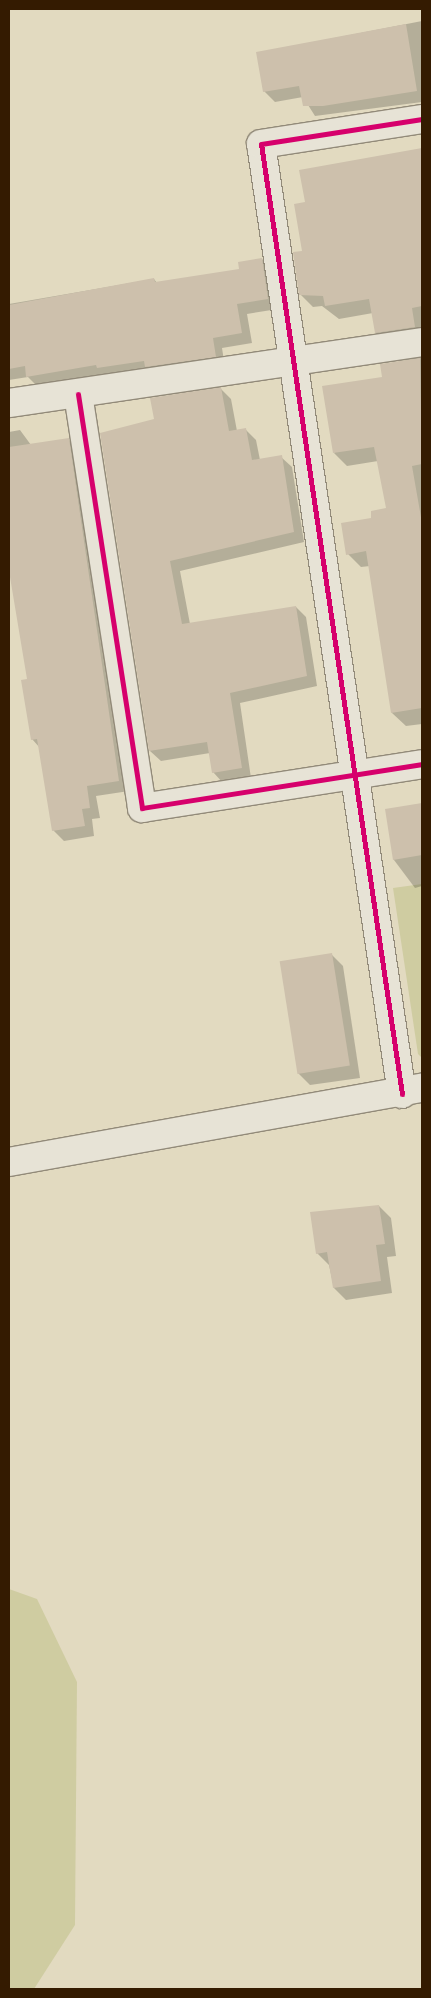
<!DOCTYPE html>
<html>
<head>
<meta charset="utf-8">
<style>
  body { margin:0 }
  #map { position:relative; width:431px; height:1998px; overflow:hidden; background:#e2dac0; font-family:"Sorts Mill Goudy",serif }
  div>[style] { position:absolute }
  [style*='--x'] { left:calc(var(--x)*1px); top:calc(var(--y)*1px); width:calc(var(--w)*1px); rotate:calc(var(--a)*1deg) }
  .green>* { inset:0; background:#cfcca1 }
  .shadow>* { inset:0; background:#0003 }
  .building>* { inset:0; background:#cdc0ac; transform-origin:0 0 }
  .roads { filter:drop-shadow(1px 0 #928a79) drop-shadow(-1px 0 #928a79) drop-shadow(0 1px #928a79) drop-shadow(0 -1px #928a79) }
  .street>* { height:28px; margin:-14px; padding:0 14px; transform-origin:14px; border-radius:14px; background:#e7e3d6 }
  .cycleway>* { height:5px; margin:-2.5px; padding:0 2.5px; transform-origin:2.5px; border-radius:2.5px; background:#d6006c }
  span { translate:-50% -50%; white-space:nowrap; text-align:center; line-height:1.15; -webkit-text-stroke:5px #f6eccc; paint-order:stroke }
  .frame { position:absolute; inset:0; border:10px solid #341b01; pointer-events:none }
</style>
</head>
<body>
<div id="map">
  <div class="green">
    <div style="clip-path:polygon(422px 884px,422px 1058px,418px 1054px,393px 888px)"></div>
    <div style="clip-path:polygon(9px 1589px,37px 1599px,77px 1682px,75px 1925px,34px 1989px,9px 1989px)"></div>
  </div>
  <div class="shadow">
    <div style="clip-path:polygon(422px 21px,422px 102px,315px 116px,303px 97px,275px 102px,264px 91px,258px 53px)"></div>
    <div style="clip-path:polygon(422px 150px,422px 341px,389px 346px,376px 333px,373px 313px,339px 319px,322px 306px,313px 307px,300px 294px,307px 203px,301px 171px)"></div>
    <div style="clip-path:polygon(262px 259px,272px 269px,278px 309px,247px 314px,252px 343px,222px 348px,225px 367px,105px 375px,38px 387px,28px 377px,9px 380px,9px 304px,154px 279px,157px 283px,241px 270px)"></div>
    <div style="clip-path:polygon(422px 357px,422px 724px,406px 726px,392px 713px,370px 566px,361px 567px,348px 554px,373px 519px,387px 509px,378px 461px,347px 466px,334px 453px,384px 378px,382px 365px)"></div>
    <div style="clip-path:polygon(221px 389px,231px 399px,237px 431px,246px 430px,256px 440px,260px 460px,281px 457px,292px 467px,304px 542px,180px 571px,190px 624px,296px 607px,306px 617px,317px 686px,240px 703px,251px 778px,223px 783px,213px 772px,210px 753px,161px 761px,150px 751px,101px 434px,155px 420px)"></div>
    <div style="clip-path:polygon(20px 430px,31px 445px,68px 439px,79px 449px,129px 791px,96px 796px,100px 818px,92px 819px,94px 836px,64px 841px,53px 830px,40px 748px,32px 739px,28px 680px,9px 564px,9px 432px)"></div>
    <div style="clip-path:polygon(422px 804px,422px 886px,415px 888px,394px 860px,386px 810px)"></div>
    <div style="clip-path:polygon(331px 954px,343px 966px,360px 1078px,310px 1085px,298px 1073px)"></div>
    <div style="clip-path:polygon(379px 1206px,391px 1218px,396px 1256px,387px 1257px,392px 1293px,346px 1300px,334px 1288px,329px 1265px,317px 1253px)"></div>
  </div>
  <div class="building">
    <div style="clip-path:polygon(406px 24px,417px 91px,323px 106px,303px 106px,299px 86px,263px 92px,256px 52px)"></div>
    <div style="clip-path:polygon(422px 148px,422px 306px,412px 308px,415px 327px,375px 333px,369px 299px,325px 306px,323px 296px,299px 295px,293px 252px,302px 251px,294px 204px,305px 202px,299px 170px)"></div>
    <div style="clip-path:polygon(262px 258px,268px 299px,237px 304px,242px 333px,213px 338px,216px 357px,145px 367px,144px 361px,97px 368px,96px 365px,26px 377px,25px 366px,9px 369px,9px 305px,154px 278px,155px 282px,239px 269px,238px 262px)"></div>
    <div style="clip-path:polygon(420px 358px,422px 464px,412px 466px,422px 523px,422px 708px,391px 713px,366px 551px,346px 555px,341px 523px,371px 518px,371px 511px,386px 508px,374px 447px,333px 453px,322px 386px,382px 377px,380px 364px)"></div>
    <div style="clip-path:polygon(221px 387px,229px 431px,246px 428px,252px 460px,282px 455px,294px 532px,170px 561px,182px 624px,296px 606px,307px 676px,230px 693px,242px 768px,212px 773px,207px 742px,149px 751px,100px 433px,154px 419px,150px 398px)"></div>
    <div style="clip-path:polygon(69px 438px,119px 781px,87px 786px,90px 808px,82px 809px,85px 826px,52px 831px,37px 739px,31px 740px,21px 680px,27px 679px,9px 571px,9px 447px)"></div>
    <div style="clip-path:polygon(422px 803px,422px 855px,393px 860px,385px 809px)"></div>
    <div style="left:332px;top:953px;width:114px;height:53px;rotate:81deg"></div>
    <div style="clip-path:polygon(379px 1205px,385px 1244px,376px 1245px,381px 1281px,333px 1288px,327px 1252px,316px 1254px,310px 1212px)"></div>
  </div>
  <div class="roads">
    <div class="street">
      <div style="--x:78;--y:394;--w:419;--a:81.2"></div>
      <div style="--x:142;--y:808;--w:283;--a:-8.9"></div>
      <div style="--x:9;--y:403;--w:417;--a:-8.4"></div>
      <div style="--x:402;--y:1094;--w:960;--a:-98.44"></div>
      <div style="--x:261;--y:144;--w:163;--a:-8.8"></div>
      <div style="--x:9;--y:1162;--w:420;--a:-10.2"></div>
    </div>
  </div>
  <div class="cycleway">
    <div style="--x:78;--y:394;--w:419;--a:81.2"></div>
    <div style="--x:142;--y:808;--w:283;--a:-8.9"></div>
    <div style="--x:402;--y:1094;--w:960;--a:-98.44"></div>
    <div style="--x:261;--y:144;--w:163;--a:-8.8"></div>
  </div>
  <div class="frame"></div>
</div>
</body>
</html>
